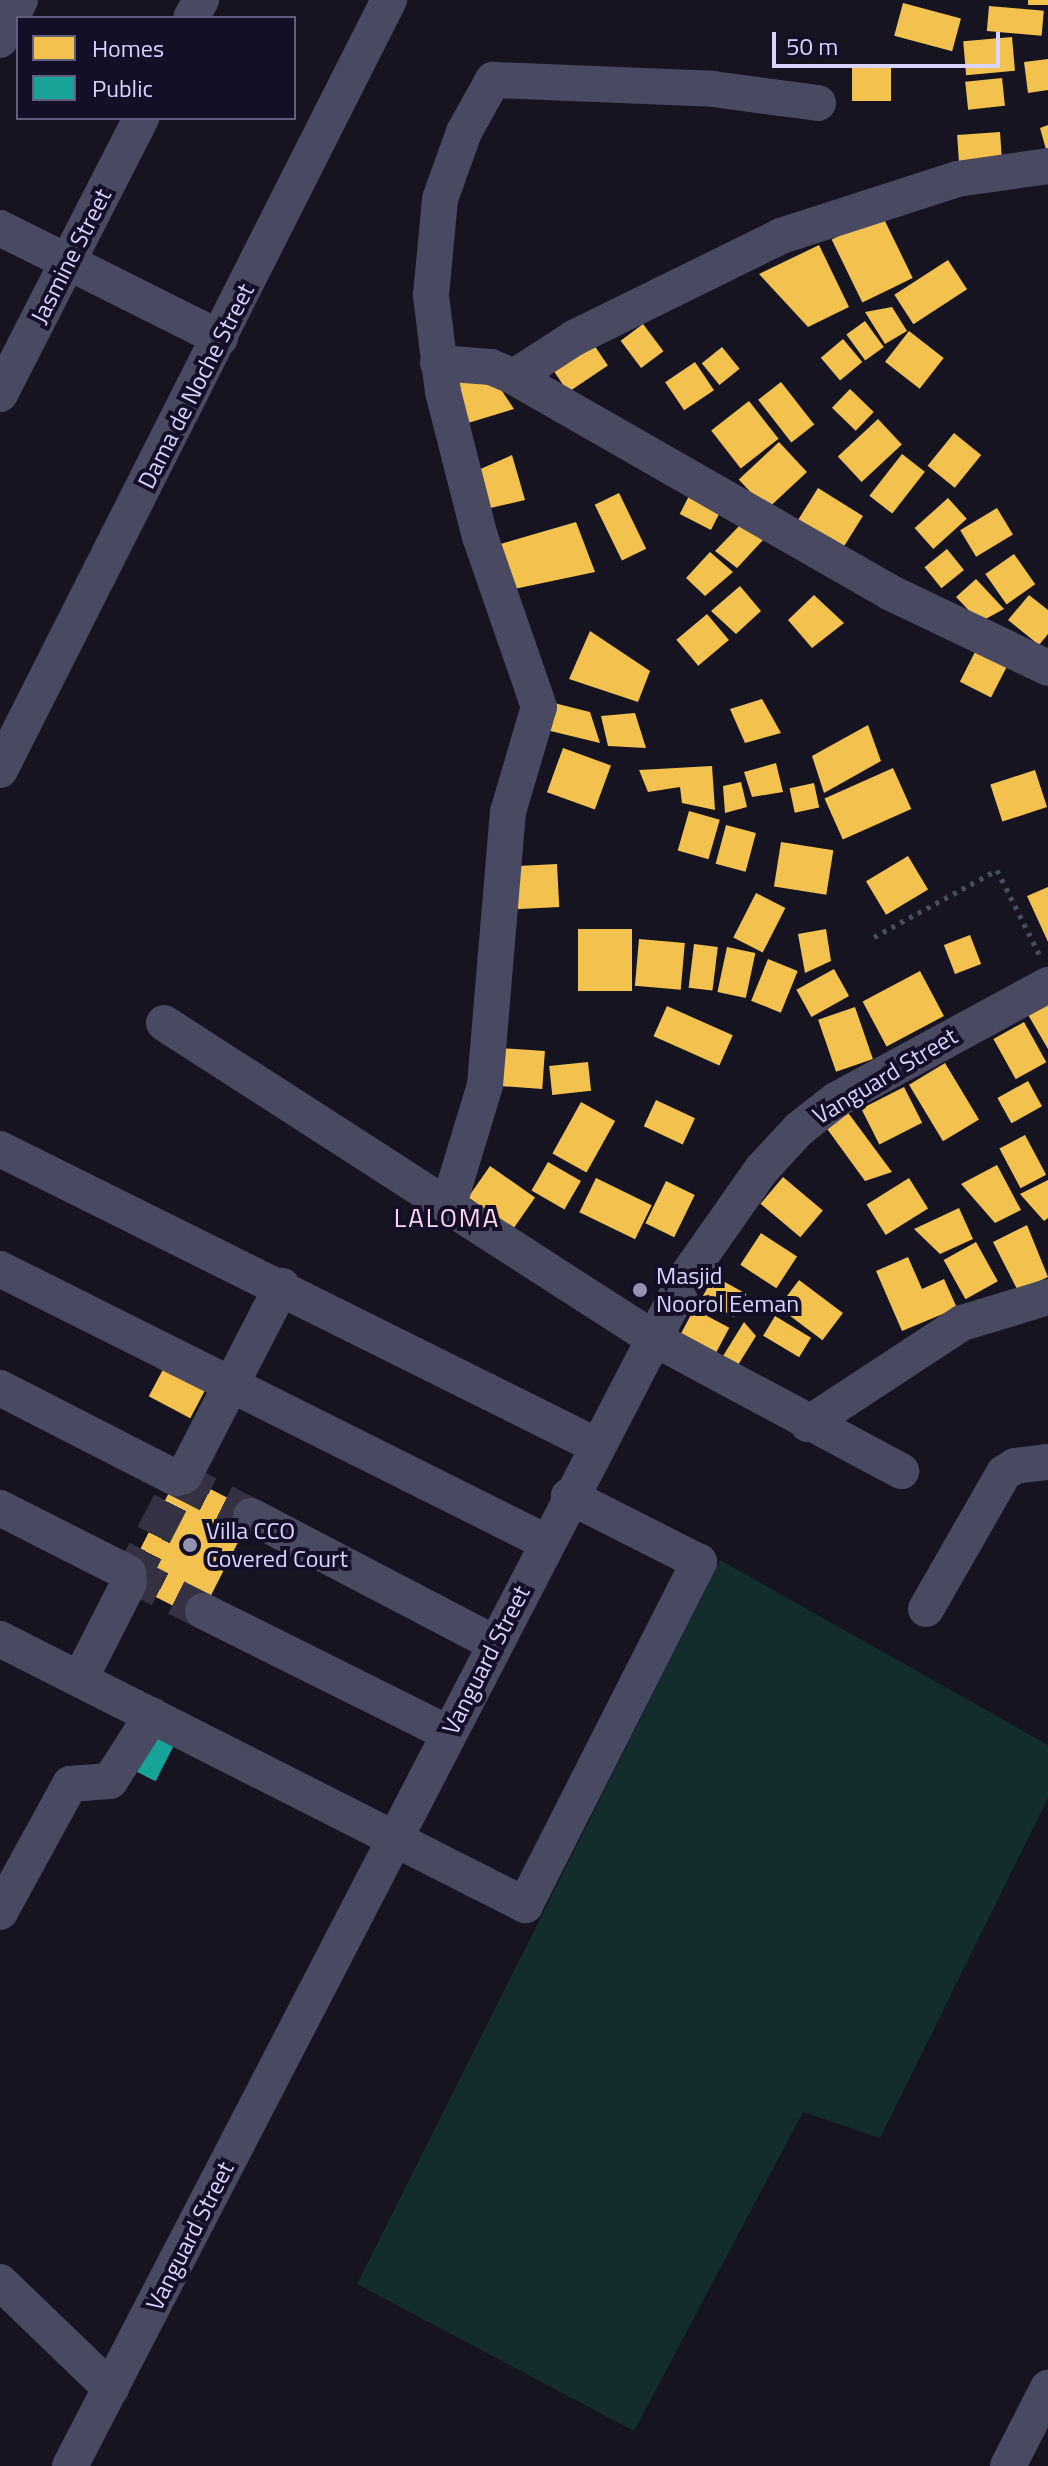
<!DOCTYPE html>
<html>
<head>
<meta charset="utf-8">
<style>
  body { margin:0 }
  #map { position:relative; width:1048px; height:2466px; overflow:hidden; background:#161421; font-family:"Titillium Web",sans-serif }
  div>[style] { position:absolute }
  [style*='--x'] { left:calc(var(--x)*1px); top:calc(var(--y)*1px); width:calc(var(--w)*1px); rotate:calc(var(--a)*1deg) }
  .green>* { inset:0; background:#132c2d }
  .homes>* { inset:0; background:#f2c14e; transform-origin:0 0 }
  .public>* { inset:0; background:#17a398; transform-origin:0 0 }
  .minor-tunnel>* { height:36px; margin-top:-18px; transform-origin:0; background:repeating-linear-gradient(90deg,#333142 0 36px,transparent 0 54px) }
  .path>* { height:5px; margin-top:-2.5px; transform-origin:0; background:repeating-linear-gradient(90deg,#44505f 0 4px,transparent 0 10px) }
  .minor>* { height:36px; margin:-18px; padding:0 18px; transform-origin:18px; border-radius:18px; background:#4a4962 }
  .dots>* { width:22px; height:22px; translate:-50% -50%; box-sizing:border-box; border:4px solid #130f26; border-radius:50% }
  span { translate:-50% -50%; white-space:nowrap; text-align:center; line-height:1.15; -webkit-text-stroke:8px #130f26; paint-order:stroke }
  .street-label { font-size:24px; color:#d9d4ff }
  .poi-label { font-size:24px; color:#d9d4ff }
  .left { translate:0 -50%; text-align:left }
  .neighbourhood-label { font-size:26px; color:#ffd6f0; letter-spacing:2px }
  .legend { position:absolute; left:16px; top:16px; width:280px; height:104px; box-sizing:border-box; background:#130f26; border:2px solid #625e7d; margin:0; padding:10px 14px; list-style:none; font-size:24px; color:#d9d4ff }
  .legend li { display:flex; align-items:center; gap:16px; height:40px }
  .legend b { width:40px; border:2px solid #625e7d }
  .scale { position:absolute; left:772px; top:32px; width:228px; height:36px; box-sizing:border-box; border:4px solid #d9d4ff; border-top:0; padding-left:10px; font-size:24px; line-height:28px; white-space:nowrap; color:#d9d4ff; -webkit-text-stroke:6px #130f26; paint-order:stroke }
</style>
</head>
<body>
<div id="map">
  <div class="green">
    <div style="clip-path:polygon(720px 1560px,1048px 1745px,1048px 1798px,880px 2138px,803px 2112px,634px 2431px,357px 2284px)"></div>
  </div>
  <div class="homes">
    <div style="left:1028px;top:0;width:20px;height:5px"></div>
    <div style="left:903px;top:3px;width:60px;height:34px;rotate:15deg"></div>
    <div style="left:989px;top:6px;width:55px;height:25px;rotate:5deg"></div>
    <div style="left:1012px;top:37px;width:34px;height:49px;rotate:85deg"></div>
    <div style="clip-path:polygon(1048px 59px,1048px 90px,1028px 93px,1024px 62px)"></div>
    <div style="left:852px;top:64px;width:39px;height:37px"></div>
    <div style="left:1002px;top:78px;width:28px;height:37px;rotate:84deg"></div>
    <div style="clip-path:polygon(1048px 125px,1048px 153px,1047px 153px,1040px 128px)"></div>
    <div style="left:1000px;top:132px;width:32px;height:43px;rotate:86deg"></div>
    <div style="left:882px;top:215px;width:70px;height:56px;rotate:64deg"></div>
    <div style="clip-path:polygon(819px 245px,849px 307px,808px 327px,759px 274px)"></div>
    <div style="left:948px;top:260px;width:35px;height:64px;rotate:57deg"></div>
    <div style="clip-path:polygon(892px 307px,907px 331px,885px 344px,865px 312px)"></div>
    <div style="left:865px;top:321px;width:32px;height:23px;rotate:54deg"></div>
    <div style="left:643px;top:324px;width:34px;height:28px;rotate:53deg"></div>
    <div style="left:909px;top:331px;width:44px;height:39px;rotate:38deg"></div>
    <div style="left:590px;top:339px;width:32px;height:48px;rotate:56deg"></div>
    <div style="left:843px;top:339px;width:30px;height:29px;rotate:50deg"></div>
    <div style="left:722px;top:347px;width:28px;height:26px;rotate:51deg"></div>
    <div style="left:695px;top:362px;width:34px;height:36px;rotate:56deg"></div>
    <div style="clip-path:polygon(454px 381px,496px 382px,514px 409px,468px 423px)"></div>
    <div style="left:781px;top:382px;width:54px;height:29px;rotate:52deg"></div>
    <div style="left:850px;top:389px;width:33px;height:26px;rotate:44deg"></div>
    <div style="left:749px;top:401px;width:48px;height:48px;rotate:52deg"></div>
    <div style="left:878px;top:419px;width:35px;height:55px;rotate:47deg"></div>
    <div style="left:954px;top:433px;width:35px;height:42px;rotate:39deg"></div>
    <div style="left:779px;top:442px;width:41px;height:55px;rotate:47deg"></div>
    <div style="left:902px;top:454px;width:29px;height:53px;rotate:38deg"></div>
    <div style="clip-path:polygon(512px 455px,525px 500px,486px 509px,476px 471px)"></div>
    <div style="left:818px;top:488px;width:53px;height:41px;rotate:32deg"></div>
    <div style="left:692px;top:490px;width:35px;height:27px;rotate:27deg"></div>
    <div style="left:619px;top:493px;width:62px;height:27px;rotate:64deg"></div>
    <div style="left:948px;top:498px;width:28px;height:45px;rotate:48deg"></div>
    <div style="left:997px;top:508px;width:31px;height:43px;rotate:59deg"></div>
    <div style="clip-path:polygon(576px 522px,595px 572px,514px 589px,497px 545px)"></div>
    <div style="clip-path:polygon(741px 524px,764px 539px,737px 568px,715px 551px)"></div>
    <div style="left:947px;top:549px;width:27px;height:29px;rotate:51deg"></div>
    <div style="clip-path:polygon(710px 552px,733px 572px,705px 596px,686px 578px)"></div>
    <div style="left:1014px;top:554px;width:37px;height:35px;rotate:55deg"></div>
    <div style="clip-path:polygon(976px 579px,1004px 609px,980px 622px,956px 597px)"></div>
    <div style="clip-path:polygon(740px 586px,761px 611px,736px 634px,711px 611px)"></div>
    <div style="clip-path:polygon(814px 595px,844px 623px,812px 648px,788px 620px)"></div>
    <div style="clip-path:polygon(1029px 595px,1048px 610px,1048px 634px,1039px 645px,1008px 620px)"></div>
    <div style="left:707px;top:614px;width:34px;height:40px;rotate:50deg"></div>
    <div style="clip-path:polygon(590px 631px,650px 671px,638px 702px,569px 679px)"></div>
    <div style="left:978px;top:646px;width:35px;height:40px;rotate:27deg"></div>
    <div style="clip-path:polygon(762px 699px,781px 733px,745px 743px,730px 709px)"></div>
    <div style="clip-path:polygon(550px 702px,590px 712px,600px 743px,538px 728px)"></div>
    <div style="clip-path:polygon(635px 713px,646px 748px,608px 746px,601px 716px)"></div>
    <div style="clip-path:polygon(868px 725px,881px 761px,824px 793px,812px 756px)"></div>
    <div style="left:563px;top:748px;width:51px;height:47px;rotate:20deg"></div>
    <div style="clip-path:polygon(776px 763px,783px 792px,752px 797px,744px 772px)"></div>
    <div style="clip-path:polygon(712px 766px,715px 810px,682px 803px,680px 787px,648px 792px,639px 770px)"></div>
    <div style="left:893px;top:768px;width:45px;height:75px;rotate:66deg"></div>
    <div style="left:1035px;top:770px;width:39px;height:47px;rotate:72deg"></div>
    <div style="clip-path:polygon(741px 782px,747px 807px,725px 813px,723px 786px)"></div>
    <div style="left:814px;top:783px;width:25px;height:25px;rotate:78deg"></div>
    <div style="left:689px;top:811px;width:32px;height:41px;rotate:16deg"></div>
    <div style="left:726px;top:825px;width:31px;height:40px;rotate:15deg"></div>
    <div style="left:781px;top:842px;width:53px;height:45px;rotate:9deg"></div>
    <div style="left:908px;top:856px;width:39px;height:49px;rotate:59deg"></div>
    <div style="left:557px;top:864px;width:43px;height:50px;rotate:87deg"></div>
    <div style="clip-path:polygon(1048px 887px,1048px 942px,1027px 896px)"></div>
    <div style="left:756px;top:893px;width:33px;height:50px;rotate:27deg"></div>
    <div style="left:632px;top:929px;width:62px;height:54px;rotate:90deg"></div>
    <div style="clip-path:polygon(826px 929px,831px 961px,805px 973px,798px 934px)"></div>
    <div style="left:970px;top:935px;width:31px;height:28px;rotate:69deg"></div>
    <div style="left:639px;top:939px;width:46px;height:47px;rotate:5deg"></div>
    <div style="left:694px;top:944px;width:24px;height:44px;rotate:7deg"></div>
    <div style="left:727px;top:947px;width:29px;height:46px;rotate:12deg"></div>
    <div style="left:768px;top:959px;width:32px;height:45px;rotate:22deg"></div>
    <div style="left:834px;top:969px;width:31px;height:43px;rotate:61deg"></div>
    <div style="left:920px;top:971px;width:51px;height:65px;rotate:62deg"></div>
    <div style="clip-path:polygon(1048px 1001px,1048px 1049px,1027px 1013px)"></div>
    <div style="left:667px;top:1006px;width:72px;height:33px;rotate:24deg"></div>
    <div style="left:855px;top:1007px;width:55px;height:39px;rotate:71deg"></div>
    <div style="left:1024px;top:1022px;width:46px;height:35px;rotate:61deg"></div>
    <div style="left:501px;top:1048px;width:44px;height:38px;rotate:4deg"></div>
    <div style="left:588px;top:1062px;width:29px;height:39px;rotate:84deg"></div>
    <div style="left:945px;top:1063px;width:66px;height:42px;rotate:59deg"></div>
    <div style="left:1028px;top:1081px;width:29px;height:35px;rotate:61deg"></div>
    <div style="left:904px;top:1087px;width:40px;height:48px;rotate:63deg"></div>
    <div style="left:656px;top:1100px;width:43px;height:29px;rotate:25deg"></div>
    <div style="left:581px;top:1102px;width:39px;height:59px;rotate:29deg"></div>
    <div style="clip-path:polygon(846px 1110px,892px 1172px,865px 1181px,825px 1126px)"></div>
    <div style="left:1025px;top:1135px;width:45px;height:29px;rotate:62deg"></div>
    <div style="left:548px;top:1162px;width:38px;height:33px;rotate:30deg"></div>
    <div style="clip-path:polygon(997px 1165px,1021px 1210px,995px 1223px,961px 1184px)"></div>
    <div style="left:490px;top:1166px;width:55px;height:38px;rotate:35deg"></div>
    <div style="left:783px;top:1177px;width:52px;height:35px;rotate:40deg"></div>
    <div style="left:596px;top:1178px;width:62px;height:38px;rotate:26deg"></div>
    <div style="left:909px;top:1178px;width:36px;height:50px;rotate:58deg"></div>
    <div style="clip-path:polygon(1048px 1180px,1048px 1218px,1044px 1221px,1020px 1194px)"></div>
    <div style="left:666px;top:1181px;width:32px;height:47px;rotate:26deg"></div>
    <div style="clip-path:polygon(959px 1208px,973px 1239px,940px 1254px,914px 1229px)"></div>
    <div style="clip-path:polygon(1027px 1225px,1048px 1277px,1018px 1291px,993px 1242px)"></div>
    <div style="left:761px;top:1233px;width:43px;height:38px;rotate:33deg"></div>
    <div style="left:976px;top:1242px;width:45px;height:37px;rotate:61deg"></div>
    <div style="clip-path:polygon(908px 1257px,922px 1289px,944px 1279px,957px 1308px,902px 1331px,876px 1271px)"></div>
    <div style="left:714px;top:1276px;width:37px;height:26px;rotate:29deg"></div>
    <div style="left:799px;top:1280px;width:55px;height:34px;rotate:37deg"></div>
    <div style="left:694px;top:1309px;width:40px;height:28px;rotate:28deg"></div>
    <div style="left:775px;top:1316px;width:42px;height:23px;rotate:31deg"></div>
    <div style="clip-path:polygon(744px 1322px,756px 1336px,738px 1365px,723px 1356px)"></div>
    <div style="left:168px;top:1360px;width:47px;height:41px;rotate:28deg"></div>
    <div style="left:179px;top:1473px;width:84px;height:121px;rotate:27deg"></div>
  </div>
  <div class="public">
    <div style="left:152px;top:1720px;width:31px;height:53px;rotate:27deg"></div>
  </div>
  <div class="minor-tunnel">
    <div style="--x:176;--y:1478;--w:84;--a:26.9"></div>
    <div style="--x:128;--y:1573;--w:84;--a:26.9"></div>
    <div style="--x:129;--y:1583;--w:120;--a:-62.8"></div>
  </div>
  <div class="path">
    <div style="--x:874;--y:937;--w:140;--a:-28.6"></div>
    <div style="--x:997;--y:870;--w:96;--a:63.4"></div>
  </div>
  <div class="minor">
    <div style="--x:191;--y:18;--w:21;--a:-61"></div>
    <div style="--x:0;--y:40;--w:45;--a:-63.4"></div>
    <div style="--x:0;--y:228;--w:246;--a:26.6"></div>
    <div style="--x:438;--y:363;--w:53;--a:4.3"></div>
    <div style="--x:491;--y:367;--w:25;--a:23"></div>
    <div style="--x:514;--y:377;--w:432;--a:29.8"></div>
    <div style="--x:889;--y:592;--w:176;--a:25.5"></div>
    <div style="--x:514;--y:377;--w:72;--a:-33"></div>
    <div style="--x:574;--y:338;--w:231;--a:-26.2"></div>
    <div style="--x:781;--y:236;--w:185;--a:-17.9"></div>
    <div style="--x:957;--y:179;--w:92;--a:-8.1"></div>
    <div style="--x:0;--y:394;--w:310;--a:-62.9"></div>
    <div style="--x:0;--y:770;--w:863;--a:-63.2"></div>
    <div style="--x:164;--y:1023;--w:579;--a:32.81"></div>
    <div style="--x:651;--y:1337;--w:284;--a:28.2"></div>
    <div style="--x:0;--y:1149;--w:665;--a:26.45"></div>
    <div style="--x:448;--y:1207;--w:127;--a:-73.1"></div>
    <div style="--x:485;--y:1085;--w:274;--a:-85.2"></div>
    <div style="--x:508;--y:812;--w:109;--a:-73.6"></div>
    <div style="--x:539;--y:707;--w:180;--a:-109.1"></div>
    <div style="--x:480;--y:537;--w:150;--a:-104.3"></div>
    <div style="--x:443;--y:392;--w:98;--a:-97.1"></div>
    <div style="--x:431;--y:295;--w:96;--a:-84.6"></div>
    <div style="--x:440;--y:199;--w:71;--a:-70.3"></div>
    <div style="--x:464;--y:132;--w:60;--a:-60.9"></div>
    <div style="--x:493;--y:80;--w:220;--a:2.3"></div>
    <div style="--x:713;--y:89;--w:106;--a:7.6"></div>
    <div style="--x:0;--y:1269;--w:610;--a:26.57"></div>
    <div style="--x:0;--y:1388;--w:198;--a:27.1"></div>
    <div style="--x:808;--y:1424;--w:184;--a:-33.3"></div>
    <div style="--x:962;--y:1323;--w:90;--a:-16.8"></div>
    <div style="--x:184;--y:1476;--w:214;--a:-62.7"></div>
    <div style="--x:0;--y:1508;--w:144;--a:26.9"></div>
    <div style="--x:251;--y:1516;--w:274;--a:27.6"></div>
    <div style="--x:926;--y:1609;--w:157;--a:-60.2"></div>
    <div style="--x:1004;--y:1473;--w:13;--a:-32"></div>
    <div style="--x:1015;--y:1466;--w:33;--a:-7"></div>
    <div style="--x:203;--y:1611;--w:274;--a:26.5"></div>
    <div style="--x:0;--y:1639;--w:589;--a:26.87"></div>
    <div style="--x:525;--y:1905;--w:385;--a:-63.1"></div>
    <div style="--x:699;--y:1562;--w:146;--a:-153.1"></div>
    <div style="--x:80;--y:1679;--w:108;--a:-63"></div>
    <div style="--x:0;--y:1912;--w:146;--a:-61.3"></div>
    <div style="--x:70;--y:1784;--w:40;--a:-4.3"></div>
    <div style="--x:110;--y:1781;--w:78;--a:-57.5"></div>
    <div style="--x:0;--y:2282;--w:154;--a:43.9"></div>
    <div style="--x:70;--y:2466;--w:1339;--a:-62.61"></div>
    <div style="--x:686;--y:1277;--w:132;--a:-54.9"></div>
    <div style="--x:762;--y:1169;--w:54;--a:-47.2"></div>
    <div style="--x:799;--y:1129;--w:47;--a:-38.1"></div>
    <div style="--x:836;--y:1100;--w:241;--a:-28.5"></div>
    <div style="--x:1008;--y:2466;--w:88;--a:-62.9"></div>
  </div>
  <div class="dots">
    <div style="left:640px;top:1290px;background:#9591b1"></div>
    <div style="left:190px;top:1545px;background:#9591b1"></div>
  </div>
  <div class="street-label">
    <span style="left:71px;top:256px;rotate:-63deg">Jasmine Street</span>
    <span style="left:196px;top:386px;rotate:-63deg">Dama de Noche Street</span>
    <span style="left:885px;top:1076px;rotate:-31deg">Vanguard Street</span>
    <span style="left:486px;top:1660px;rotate:-63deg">Vanguard Street</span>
    <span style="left:190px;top:2236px;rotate:-63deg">Vanguard Street</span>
  </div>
  <div class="poi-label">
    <span class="left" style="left:656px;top:1290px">Masjid<br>Noorol Eeman</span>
    <span class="left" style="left:206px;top:1545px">Villa CCO<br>Covered Court</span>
  </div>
  <div class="neighbourhood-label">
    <span style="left:447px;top:1218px">LALOMA</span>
  </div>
  <ul class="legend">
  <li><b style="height:22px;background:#f2c14e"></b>Homes</li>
  <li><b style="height:22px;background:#17a398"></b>Public</li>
  </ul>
  <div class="scale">50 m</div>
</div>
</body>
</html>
